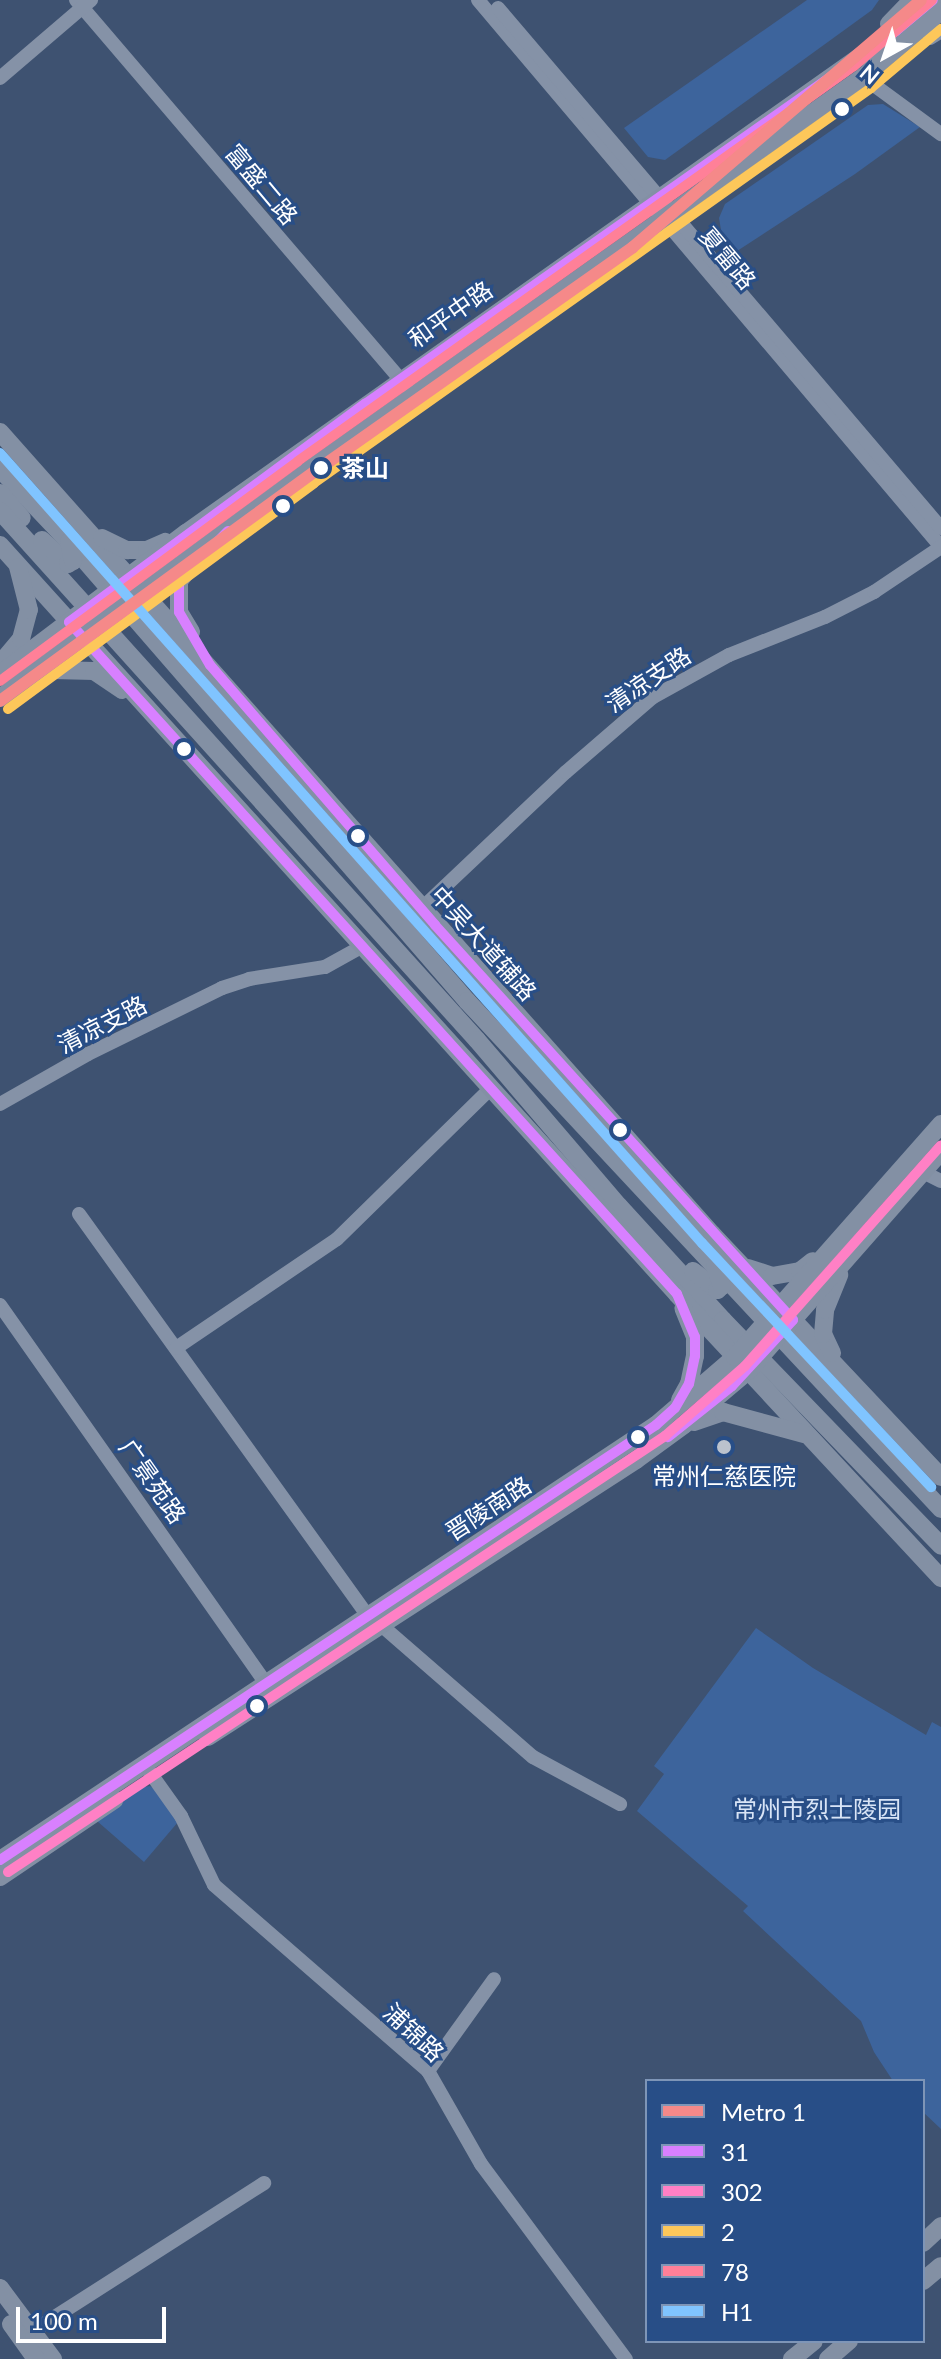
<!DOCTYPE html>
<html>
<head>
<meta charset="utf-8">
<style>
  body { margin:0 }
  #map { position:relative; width:941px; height:2359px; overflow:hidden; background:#3e5271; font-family:Lato,"Noto Sans SC",sans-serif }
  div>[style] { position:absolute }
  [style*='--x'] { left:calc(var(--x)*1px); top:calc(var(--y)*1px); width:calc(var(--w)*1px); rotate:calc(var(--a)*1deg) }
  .green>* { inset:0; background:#3d649c }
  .minor>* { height:14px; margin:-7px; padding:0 7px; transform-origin:7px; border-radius:7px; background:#8592a7 }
  .major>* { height:18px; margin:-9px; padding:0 9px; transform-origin:9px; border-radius:9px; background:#8390a4 }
  .bus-1>* { height:10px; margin:-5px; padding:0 5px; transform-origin:5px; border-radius:5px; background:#d880ff }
  .bus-2>* { height:10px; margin:-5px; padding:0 5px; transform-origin:5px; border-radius:5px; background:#ff80c5 }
  .bus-3>* { height:10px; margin:-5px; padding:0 5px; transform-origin:5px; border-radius:5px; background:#fdc75a }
  .bus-4>* { height:10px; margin:-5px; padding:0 5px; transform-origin:5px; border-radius:5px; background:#ff8098 }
  .bus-5>* { height:10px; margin:-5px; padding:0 5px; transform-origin:5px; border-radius:5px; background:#80c4ff }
  .metro-1>* { height:12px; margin:-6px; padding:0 6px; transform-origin:6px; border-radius:6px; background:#f58989 }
  .dots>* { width:22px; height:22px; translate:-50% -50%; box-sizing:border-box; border:4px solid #284e87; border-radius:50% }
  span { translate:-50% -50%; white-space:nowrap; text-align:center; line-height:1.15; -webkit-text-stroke:6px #284e87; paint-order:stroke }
  .street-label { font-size:24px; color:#fff }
  .stop-label { font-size:24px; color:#fff; font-weight:700 }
  .left { translate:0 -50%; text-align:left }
  .poi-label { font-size:24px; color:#fff }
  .park-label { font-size:24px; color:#d8e4f6 }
  .legend { position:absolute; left:645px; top:2079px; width:280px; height:264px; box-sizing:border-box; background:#284e87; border:2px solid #7e95b7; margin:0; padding:10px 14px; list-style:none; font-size:24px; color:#fff }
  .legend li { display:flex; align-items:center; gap:16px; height:40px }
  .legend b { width:40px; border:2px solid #7e95b7 }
  .north { position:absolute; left:845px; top:16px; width:80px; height:80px; -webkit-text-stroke:6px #284e87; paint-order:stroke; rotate:220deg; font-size:22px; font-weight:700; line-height:32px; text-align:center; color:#fff }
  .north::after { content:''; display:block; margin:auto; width:28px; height:36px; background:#fff; clip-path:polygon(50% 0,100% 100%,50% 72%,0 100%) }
  .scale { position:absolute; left:16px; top:2307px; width:150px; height:36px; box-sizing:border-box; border:4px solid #fff; border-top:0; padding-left:10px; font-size:24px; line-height:28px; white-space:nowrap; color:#fff; -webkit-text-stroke:6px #284e87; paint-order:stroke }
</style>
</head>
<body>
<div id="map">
  <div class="green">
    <div style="clip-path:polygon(807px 0,879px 0,872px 10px,665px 160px,648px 157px,624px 128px)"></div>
    <div style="clip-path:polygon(883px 104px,920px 127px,855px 174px,734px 253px,722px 236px,719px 218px,725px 204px,868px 105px)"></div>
    <div style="clip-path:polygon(756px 1628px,813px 1668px,926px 1735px,932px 1722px,941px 1727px,941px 2129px,923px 2112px,923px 2081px,893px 2081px,874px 2052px,861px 2021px,743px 1911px,748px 1906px,637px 1811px,664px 1774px,654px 1766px)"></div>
    <div style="clip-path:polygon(150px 1786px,159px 1792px,178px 1822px,144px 1862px,97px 1821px,138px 1788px)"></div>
  </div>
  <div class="minor">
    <div style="--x:76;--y:0;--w:508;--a:49.47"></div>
    <div style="--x:478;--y:0;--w:717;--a:49.75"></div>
    <div style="--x:498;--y:8;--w:683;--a:49.57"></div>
    <div style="--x:930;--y:38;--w:13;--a:-32"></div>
    <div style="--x:863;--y:77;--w:97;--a:36.2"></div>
    <div style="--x:0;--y:78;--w:120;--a:-40.6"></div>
    <div style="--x:421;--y:909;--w:199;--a:-43.4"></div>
    <div style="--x:566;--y:772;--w:115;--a:-40.8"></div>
    <div style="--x:653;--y:697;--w:87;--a:-28.9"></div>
    <div style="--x:729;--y:655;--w:103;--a:-21.6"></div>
    <div style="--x:825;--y:617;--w:55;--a:-27"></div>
    <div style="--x:874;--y:592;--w:81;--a:-33.9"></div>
    <div style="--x:0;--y:1104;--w:101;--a:-29.6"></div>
    <div style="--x:88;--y:1054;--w:149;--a:-26.2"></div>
    <div style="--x:222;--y:988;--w:28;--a:-18"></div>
    <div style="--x:249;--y:979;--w:77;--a:-9"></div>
    <div style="--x:325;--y:967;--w:43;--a:-28.9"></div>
    <div style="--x:923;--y:1172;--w:20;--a:27"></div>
    <div style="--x:79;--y:1214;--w:495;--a:54.3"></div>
    <div style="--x:0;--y:1305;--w:463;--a:54.9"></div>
    <div style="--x:176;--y:1348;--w:194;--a:-34.1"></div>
    <div style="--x:337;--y:1239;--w:216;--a:-44.4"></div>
    <div style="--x:381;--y:1625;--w:201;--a:41"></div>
    <div style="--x:533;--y:1757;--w:99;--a:28.4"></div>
    <div style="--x:144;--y:1764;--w:64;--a:54.6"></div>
    <div style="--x:181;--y:1816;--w:76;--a:64.4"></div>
    <div style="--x:214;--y:1885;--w:284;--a:41"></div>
    <div style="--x:428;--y:2071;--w:107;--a:60.3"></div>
    <div style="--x:481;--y:2164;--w:243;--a:53.4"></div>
    <div style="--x:428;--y:2071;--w:113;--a:-54.3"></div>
    <div style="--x:25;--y:2336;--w:284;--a:-32.6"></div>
  </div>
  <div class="major">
    <div style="--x:889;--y:24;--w:33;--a:-46"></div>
    <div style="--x:0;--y:432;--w:1072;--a:48.4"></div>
    <div style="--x:712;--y:1234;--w:334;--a:46.7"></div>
    <div style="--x:0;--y:469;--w:100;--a:46.6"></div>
    <div style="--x:69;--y:542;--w:608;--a:49.07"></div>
    <div style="--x:467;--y:1001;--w:695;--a:46.98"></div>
    <div style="--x:0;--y:493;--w:33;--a:49"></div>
    <div style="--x:0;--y:511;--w:712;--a:47.96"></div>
    <div style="--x:477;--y:1040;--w:218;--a:49.5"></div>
    <div style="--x:619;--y:1206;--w:154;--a:47.6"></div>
    <div style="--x:723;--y:1320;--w:314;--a:46"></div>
    <div style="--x:102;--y:538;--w:28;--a:26"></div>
    <div style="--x:127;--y:550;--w:20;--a:0"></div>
    <div style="--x:147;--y:550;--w:20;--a:-24"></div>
    <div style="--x:42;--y:540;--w:35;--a:43"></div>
    <div style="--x:68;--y:564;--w:6;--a:-31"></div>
    <div style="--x:73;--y:561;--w:19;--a:-102"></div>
    <div style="--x:0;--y:545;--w:1010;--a:47.89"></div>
    <div style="--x:677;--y:1294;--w:388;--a:47.1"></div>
    <div style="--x:191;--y:632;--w:23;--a:-121"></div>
    <div style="--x:179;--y:612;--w:31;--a:-90"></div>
    <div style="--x:179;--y:581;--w:24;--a:-52"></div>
    <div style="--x:0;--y:664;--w:33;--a:-50"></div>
    <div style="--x:21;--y:639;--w:30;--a:-75"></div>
    <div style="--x:29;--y:610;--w:44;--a:-104.3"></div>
    <div style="--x:0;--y:674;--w:233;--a:-37.2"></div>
    <div style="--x:186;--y:533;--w:870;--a:-35.26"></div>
    <div style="--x:896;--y:31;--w:48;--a:-40"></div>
    <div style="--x:35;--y:679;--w:20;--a:-27"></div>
    <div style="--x:53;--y:670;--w:41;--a:1.4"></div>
    <div style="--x:94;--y:671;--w:34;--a:34"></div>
    <div style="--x:0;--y:698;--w:380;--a:-36.4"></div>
    <div style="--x:306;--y:472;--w:683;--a:-35.34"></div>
    <div style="--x:863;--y:77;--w:102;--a:-40.2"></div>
    <div style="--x:748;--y:1268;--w:25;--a:18"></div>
    <div style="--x:772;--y:1276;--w:28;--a:-10"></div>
    <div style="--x:800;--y:1271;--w:16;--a:-38"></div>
    <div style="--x:693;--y:1271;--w:31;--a:38"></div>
    <div style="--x:717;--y:1290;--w:6;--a:-39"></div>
    <div style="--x:722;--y:1286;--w:20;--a:-110"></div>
    <div style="--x:832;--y:1353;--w:21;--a:-115"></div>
    <div style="--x:823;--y:1334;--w:24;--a:-85"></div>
    <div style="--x:825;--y:1310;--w:38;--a:-68"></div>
    <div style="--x:680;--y:1400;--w:18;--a:-61"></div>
    <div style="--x:689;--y:1384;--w:29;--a:-78"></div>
    <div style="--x:695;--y:1356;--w:19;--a:-90"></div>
    <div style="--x:695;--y:1337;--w:31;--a:-112"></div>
    <div style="--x:694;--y:1422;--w:31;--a:-19"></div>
    <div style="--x:723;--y:1412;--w:84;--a:15.2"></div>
    <div style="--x:208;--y:1737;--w:510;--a:-32.91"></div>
    <div style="--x:636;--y:1460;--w:59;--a:-36.1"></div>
    <div style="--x:684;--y:1425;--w:84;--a:-40.2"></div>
    <div style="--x:748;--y:1371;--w:293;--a:-48.7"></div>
    <div style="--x:0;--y:1860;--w:787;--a:-33.55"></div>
    <div style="--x:656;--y:1425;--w:104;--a:-40.7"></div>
    <div style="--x:735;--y:1357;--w:311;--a:-48.5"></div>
    <div style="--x:0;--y:1877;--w:138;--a:-34"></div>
    <div style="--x:923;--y:2243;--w:25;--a:-43"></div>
    <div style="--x:923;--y:2281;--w:23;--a:-40"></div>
    <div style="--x:0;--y:2288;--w:89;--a:53.3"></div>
    <div style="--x:11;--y:2324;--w:43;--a:54.5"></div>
    <div style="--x:792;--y:2359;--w:28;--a:-39"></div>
    <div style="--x:828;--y:2359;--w:28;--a:-41"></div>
  </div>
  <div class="bus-1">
    <div style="--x:228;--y:531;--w:70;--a:134.4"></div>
    <div style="--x:179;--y:581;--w:31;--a:90"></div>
    <div style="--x:179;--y:612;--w:61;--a:59.7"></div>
    <div style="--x:210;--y:665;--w:344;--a:49.1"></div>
    <div style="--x:435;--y:925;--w:533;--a:47.81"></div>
    <div style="--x:793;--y:1320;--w:90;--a:132.7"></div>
    <div style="--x:732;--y:1386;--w:82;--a:141.4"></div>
    <div style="--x:0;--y:1860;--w:787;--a:-33.55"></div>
    <div style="--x:656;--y:1425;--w:25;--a:-42"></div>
    <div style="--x:675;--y:1408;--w:28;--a:-60"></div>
    <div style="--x:689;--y:1384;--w:29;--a:-78"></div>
    <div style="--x:695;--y:1356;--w:19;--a:-90"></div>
    <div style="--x:695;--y:1337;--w:47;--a:-112.7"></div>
    <div style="--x:677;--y:1294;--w:906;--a:-132.14"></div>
    <div style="--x:69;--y:622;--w:368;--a:-36.4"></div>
    <div style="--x:365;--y:404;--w:649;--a:-35.09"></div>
    <div style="--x:896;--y:31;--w:48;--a:-40"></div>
  </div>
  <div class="bus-2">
    <div style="--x:8;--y:1872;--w:789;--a:-33.57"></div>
    <div style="--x:665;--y:1436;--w:106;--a:-41.2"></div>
    <div style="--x:745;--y:1366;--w:295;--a:-48.4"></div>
  </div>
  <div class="bus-3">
    <div style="--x:8;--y:709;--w:380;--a:-36.4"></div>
    <div style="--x:314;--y:483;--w:683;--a:-35.34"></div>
    <div style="--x:871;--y:88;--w:92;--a:-40.1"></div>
  </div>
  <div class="bus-4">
    <div style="--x:0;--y:681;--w:370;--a:-36.4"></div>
    <div style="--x:298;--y:461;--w:682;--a:-35.39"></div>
    <div style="--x:854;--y:66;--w:102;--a:-40.2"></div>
  </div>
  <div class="bus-5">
    <div style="--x:0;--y:453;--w:1057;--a:48.38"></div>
    <div style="--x:702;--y:1243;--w:335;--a:46.8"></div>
  </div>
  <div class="metro-1">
    <div style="--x:0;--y:701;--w:396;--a:-36.1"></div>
    <div style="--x:320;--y:468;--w:383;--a:-35.2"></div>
    <div style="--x:633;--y:247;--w:379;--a:-40.6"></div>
  </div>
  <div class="dots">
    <div style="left:842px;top:109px;background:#fff"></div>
    <div style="left:321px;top:468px;background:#fff"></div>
    <div style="left:283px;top:506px;background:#fff"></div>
    <div style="left:184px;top:749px;background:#fff"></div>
    <div style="left:358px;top:836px;background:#fff"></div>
    <div style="left:620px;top:1130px;background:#fff"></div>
    <div style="left:638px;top:1437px;background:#fff"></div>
    <div style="left:724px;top:1447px;background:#bbc2cd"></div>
    <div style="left:257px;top:1706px;background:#fff"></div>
  </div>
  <div class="street-label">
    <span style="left:262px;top:184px;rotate:50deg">富盛二路</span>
    <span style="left:728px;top:258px;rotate:50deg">夏雷路</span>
    <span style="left:450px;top:314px;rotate:-35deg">和平中路</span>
    <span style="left:648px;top:679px;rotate:-34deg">清凉支路</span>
    <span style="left:484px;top:943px;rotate:48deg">中吴大道辅路</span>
    <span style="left:102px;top:1024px;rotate:-27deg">清凉支路</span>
    <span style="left:153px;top:1481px;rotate:55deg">广景苑路</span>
    <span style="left:488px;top:1508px;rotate:-33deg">晋陵南路</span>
    <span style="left:414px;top:2032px;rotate:43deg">浦锦路</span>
  </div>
  <div class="stop-label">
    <span class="left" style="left:341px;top:468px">茶山</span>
  </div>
  <div class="poi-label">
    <span style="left:724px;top:1476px">常州仁慈医院</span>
  </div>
  <div class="park-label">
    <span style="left:817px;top:1809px">常州市烈士陵园</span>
  </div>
  <ul class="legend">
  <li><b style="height:10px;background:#f58989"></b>Metro 1</li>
  <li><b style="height:10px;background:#d880ff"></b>31</li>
  <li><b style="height:10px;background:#ff80c5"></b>302</li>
  <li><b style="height:10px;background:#fdc75a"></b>2</li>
  <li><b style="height:10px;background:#ff8098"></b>78</li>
  <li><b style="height:10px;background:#80c4ff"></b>H1</li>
  </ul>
  <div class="north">N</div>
  <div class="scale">100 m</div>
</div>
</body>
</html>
